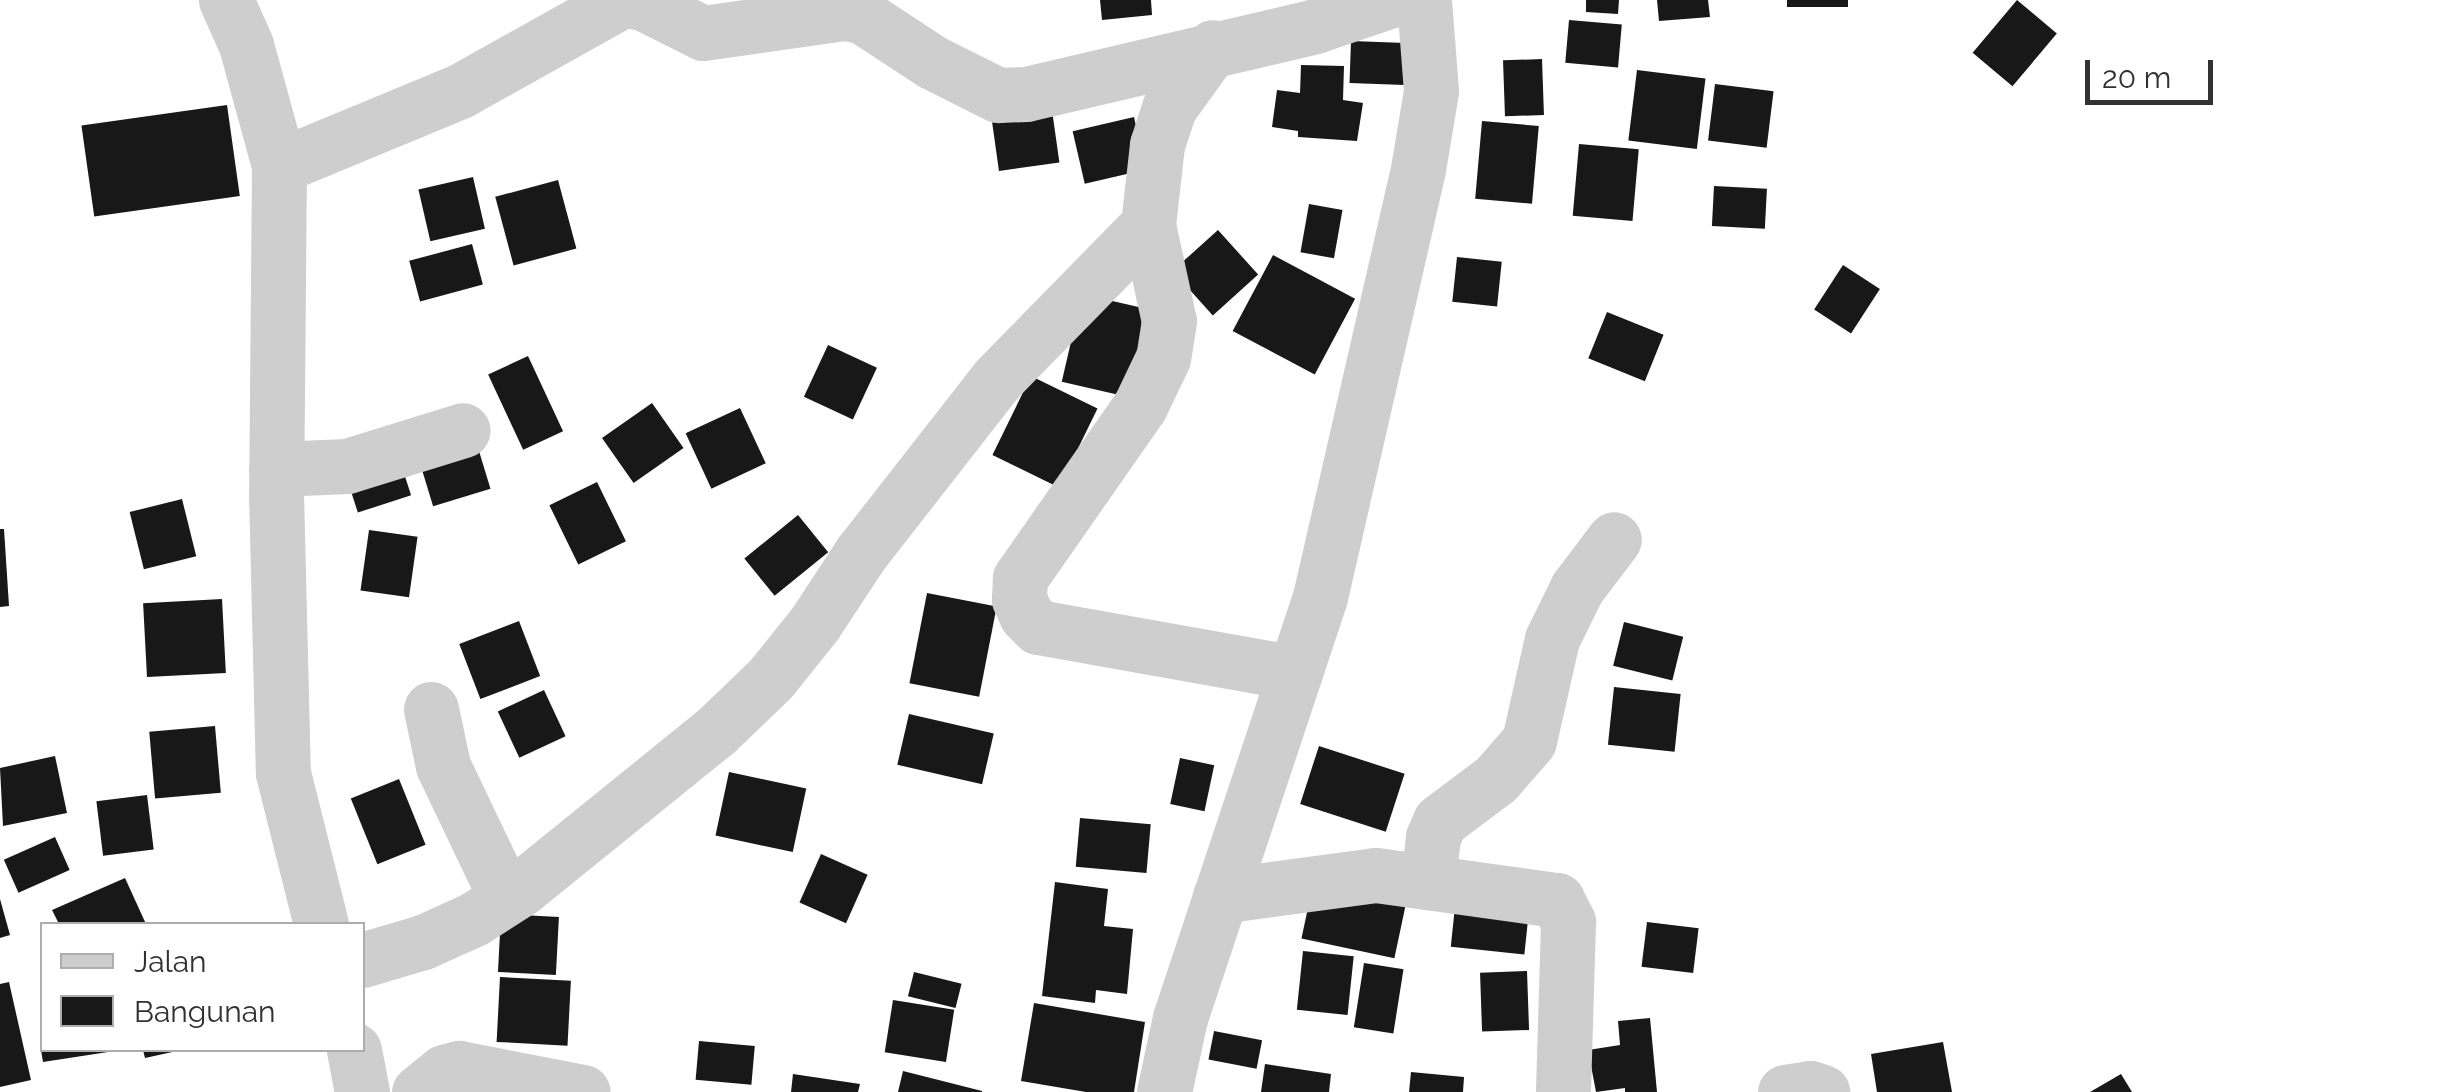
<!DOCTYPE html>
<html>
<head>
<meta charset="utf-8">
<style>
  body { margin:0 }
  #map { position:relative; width:2450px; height:1092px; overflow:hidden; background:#fff; font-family:Raleway,sans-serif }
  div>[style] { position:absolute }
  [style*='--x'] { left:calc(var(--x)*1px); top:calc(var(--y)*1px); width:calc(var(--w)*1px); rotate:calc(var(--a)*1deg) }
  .building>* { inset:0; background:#181818; transform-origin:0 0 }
  .minor>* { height:55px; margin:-27.5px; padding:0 27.5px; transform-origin:27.5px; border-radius:27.5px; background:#cecece }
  span { translate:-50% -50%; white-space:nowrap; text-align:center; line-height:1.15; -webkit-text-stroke:10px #fff; paint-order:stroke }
  .legend { position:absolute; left:40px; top:922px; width:325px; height:130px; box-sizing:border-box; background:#fff; border:2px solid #adadad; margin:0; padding:12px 18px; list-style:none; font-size:30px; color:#313131 }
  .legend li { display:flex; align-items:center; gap:20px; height:50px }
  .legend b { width:50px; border:2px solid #adadad }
  .scale { position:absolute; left:2085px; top:60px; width:128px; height:45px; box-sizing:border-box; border:5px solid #313131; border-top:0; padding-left:12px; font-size:30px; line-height:35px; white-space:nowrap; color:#313131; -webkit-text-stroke:8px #fff; paint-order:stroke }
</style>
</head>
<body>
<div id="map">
  <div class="building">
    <div style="clip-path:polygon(1100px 0,1151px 0,1152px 15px,1102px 20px)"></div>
    <div style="clip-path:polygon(1586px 0,1619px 0,1618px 14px,1586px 12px)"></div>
    <div style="clip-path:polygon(1657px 0,1708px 0,1710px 17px,1659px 21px)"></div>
    <div style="left:1787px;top:0;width:61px;height:7px"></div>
    <div style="left:2017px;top:0;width:52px;height:69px;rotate:40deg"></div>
    <div style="left:1569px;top:20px;width:53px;height:43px;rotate:5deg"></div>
    <div style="left:1351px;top:41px;width:55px;height:42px;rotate:2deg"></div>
    <div style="left:1542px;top:59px;width:56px;height:39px;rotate:88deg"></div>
    <div style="clip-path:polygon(1301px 65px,1344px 66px,1343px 100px,1363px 103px,1357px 141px,1298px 137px,1298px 131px,1272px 127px,1277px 90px,1300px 93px)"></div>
    <div style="left:1637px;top:70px;width:69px;height:71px;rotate:7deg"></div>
    <div style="left:1715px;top:84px;width:59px;height:57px;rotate:7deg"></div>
    <div style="left:227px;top:105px;width:92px;height:147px;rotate:82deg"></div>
    <div style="left:1052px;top:110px;width:53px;height:61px;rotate:82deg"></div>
    <div style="left:1134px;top:117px;width:54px;height:63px;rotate:77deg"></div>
    <div style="left:1482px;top:121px;width:57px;height:78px;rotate:5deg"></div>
    <div style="left:1579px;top:144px;width:60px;height:72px;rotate:5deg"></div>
    <div style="left:473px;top:177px;width:53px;height:56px;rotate:77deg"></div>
    <div style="left:558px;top:180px;width:71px;height:65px;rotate:75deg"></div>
    <div style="left:1714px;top:186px;width:53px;height:40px;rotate:3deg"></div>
    <div style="left:1309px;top:204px;width:34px;height:49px;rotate:10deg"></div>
    <div style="left:1218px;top:230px;width:60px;height:61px;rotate:48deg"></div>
    <div style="left:472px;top:244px;width:42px;height:65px;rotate:75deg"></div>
    <div style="left:1273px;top:255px;width:93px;height:86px;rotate:28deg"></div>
    <div style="left:1457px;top:257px;width:45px;height:45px;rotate:6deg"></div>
    <div style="left:1843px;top:265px;width:44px;height:53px;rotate:33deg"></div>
    <div style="left:1082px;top:294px;width:78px;height:90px;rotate:13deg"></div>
    <div style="left:1607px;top:312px;width:61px;height:50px;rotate:22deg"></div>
    <div style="left:828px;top:345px;width:54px;height:57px;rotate:25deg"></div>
    <div style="left:528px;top:356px;width:83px;height:44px;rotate:65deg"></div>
    <div style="left:1031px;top:376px;width:74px;height:88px;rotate:26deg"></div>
    <div style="left:652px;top:403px;width:55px;height:61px;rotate:55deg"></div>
    <div style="left:740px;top:408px;width:61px;height:60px;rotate:65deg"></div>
    <div style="left:475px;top:438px;width:53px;height:60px;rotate:73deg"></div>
    <div style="left:400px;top:461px;width:36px;height:56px;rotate:72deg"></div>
    <div style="left:597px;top:482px;width:66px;height:53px;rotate:64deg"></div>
    <div style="left:182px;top:499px;width:59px;height:54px;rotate:76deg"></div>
    <div style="left:798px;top:515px;width:48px;height:69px;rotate:51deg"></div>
    <div style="clip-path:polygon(0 529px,4px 529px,9px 606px,0 607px)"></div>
    <div style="left:369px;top:530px;width:49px;height:61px;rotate:8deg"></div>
    <div style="left:927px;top:593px;width:71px;height:92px;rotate:11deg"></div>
    <div style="left:222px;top:599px;width:74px;height:79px;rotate:87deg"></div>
    <div style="left:519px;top:621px;width:59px;height:64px;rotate:69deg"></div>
    <div style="left:1624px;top:622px;width:61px;height:45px;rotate:14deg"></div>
    <div style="left:1614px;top:687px;width:67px;height:58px;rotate:6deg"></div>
    <div style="left:544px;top:690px;width:51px;height:51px;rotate:65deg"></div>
    <div style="left:909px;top:714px;width:87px;height:52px;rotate:13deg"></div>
    <div style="left:215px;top:726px;width:67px;height:66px;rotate:85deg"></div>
    <div style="left:1319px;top:746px;width:90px;height:61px;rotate:18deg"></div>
    <div style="clip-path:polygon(55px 756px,67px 813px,3px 826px,0 768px)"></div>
    <div style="left:1180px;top:758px;width:35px;height:47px;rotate:12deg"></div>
    <div style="left:729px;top:772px;width:79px;height:65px;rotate:12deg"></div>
    <div style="left:399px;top:779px;width:71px;height:52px;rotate:68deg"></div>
    <div style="left:147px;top:795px;width:55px;height:51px;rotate:83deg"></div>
    <div style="left:1080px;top:818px;width:71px;height:49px;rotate:5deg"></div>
    <div style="left:55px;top:837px;width:36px;height:56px;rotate:66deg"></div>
    <div style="left:821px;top:854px;width:51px;height:53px;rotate:24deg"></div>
    <div style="left:1316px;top:870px;width:95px;height:70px;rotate:12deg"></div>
    <div style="clip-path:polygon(125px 878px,146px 924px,59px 924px,52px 910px)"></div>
    <div style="clip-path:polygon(1055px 882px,1108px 889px,1104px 926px,1133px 929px,1127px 994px,1096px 990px,1095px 1003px,1042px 996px)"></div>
    <div style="left:1456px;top:897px;width:74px;height:50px;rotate:6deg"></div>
    <div style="clip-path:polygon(0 899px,10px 935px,0 938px)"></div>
    <div style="left:501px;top:914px;width:58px;height:58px;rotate:3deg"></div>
    <div style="left:1647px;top:922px;width:52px;height:45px;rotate:7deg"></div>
    <div style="left:1303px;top:951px;width:51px;height:59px;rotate:6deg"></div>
    <div style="left:1364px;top:963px;width:40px;height:65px;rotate:9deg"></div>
    <div style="left:1527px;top:971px;width:59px;height:47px;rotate:88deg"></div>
    <div style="left:914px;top:972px;width:49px;height:25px;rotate:14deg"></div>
    <div style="left:500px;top:977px;width:71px;height:65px;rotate:3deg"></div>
    <div style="clip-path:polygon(9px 982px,31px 1080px,0 1087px,0 984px)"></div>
    <div style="left:893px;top:1000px;width:62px;height:53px;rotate:9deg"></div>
    <div style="clip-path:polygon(1034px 1003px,1145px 1022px,1134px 1092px,1086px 1092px,1021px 1081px)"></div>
    <div style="clip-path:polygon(1650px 1018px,1657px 1092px,1625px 1092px,1625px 1088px,1596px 1092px,1588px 1050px,1620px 1045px,1618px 1021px)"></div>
    <div style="left:1214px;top:1031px;width:49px;height:29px;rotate:11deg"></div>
    <div style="left:699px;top:1041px;width:56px;height:39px;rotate:5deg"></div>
    <div style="clip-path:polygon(1943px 1042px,1952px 1092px,1877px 1092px,1871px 1054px)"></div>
    <div style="clip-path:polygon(41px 1050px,108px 1050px,108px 1052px,43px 1062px)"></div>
    <div style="clip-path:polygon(143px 1050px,177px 1050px,177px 1051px,145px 1058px)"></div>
    <div style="clip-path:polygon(1265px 1064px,1331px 1074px,1329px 1092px,1261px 1092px)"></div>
    <div style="clip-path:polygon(903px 1071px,982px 1091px,982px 1092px,898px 1092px)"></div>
    <div style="clip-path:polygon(1411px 1072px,1464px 1077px,1463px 1092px,1409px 1092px)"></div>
    <div style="clip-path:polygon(793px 1074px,860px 1084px,858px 1092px,791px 1092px)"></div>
    <div style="clip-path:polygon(2121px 1074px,2132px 1092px,2090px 1092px)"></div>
  </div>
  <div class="minor">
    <div style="--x:226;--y:0;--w:49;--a:66"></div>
    <div style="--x:246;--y:45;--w:125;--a:74.7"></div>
    <div style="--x:279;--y:166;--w:326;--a:90.5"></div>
    <div style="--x:276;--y:492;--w:281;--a:88.6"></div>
    <div style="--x:283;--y:773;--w:156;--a:75.9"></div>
    <div style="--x:625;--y:0;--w:18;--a:9"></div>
    <div style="--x:643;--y:3;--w:67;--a:26.6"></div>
    <div style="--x:703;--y:33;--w:142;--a:-8.1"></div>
    <div style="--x:844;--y:13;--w:18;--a:9"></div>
    <div style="--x:862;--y:16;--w:84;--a:33.3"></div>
    <div style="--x:932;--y:62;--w:74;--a:26.6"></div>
    <div style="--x:998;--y:95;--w:28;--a:-2"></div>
    <div style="--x:1026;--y:94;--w:297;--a:-13.2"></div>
    <div style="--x:1315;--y:26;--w:81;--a:-18.7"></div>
    <div style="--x:279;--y:166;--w:196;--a:-22.5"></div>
    <div style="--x:460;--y:91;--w:187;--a:-29.2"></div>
    <div style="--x:1148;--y:225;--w:98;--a:77.7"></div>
    <div style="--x:1169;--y:321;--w:37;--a:99"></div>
    <div style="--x:1163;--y:358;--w:53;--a:115.6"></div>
    <div style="--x:1140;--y:406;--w:210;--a:124.9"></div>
    <div style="--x:1020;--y:578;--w:21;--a:93"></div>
    <div style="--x:1019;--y:599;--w:17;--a:66"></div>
    <div style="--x:1026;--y:615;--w:17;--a:45"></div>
    <div style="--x:1038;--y:627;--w:261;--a:10.1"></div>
    <div style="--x:276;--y:469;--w:71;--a:-2.4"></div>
    <div style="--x:347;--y:466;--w:121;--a:-17.2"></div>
    <div style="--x:431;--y:709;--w:58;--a:78.1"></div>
    <div style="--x:443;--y:766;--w:146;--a:64.5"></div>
    <div style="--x:1428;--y:882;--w:45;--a:-83.7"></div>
    <div style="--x:1433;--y:837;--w:17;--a:-66"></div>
    <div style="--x:1440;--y:821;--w:70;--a:-36.9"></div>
    <div style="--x:1496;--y:779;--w:50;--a:-49"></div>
    <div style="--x:1529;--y:741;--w:105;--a:-77.3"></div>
    <div style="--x:1552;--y:639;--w:57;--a:-63.9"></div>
    <div style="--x:1577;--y:588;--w:61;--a:-52.9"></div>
    <div style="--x:1220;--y:896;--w:157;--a:-7.7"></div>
    <div style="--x:1376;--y:875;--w:183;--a:7.9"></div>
    <div style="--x:1557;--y:900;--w:25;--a:63"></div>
    <div style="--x:1568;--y:922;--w:170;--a:91.7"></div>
    <div style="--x:362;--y:960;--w:64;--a:-16.4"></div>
    <div style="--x:423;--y:942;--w:56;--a:-24.3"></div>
    <div style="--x:474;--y:919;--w:57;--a:-32.9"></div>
    <div style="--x:522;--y:888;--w:250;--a:-39"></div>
    <div style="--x:716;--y:731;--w:76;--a:-43.9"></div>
    <div style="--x:771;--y:678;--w:70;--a:-51.3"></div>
    <div style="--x:815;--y:623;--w:84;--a:-56.7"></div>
    <div style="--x:861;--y:553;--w:221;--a:-52"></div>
    <div style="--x:997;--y:379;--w:216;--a:-45.6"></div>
    <div style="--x:1148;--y:225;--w:81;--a:-83.6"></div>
    <div style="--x:1157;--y:145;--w:39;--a:-72"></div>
    <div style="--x:1169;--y:108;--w:75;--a:-54.2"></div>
    <div style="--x:354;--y:1050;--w:43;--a:79.2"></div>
    <div style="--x:419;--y:1092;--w:32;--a:-39"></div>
    <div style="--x:444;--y:1072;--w:16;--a:-15"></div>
    <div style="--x:459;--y:1068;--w:126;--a:11"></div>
    <div style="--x:1164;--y:1092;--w:76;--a:-77.8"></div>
    <div style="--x:1180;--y:1018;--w:444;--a:-71.6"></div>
    <div style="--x:1320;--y:597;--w:439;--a:-77.1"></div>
    <div style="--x:1418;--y:169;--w:79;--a:-80.5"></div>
    <div style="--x:1431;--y:91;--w:91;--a:-94.4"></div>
    <div style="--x:1785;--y:1092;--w:25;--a:-9"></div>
    <div style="--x:1810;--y:1088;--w:13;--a:18"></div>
  </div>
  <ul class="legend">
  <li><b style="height:12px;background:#cecece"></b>Jalan</li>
  <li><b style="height:28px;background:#181818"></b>Bangunan</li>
  </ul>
  <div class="scale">20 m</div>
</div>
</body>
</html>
